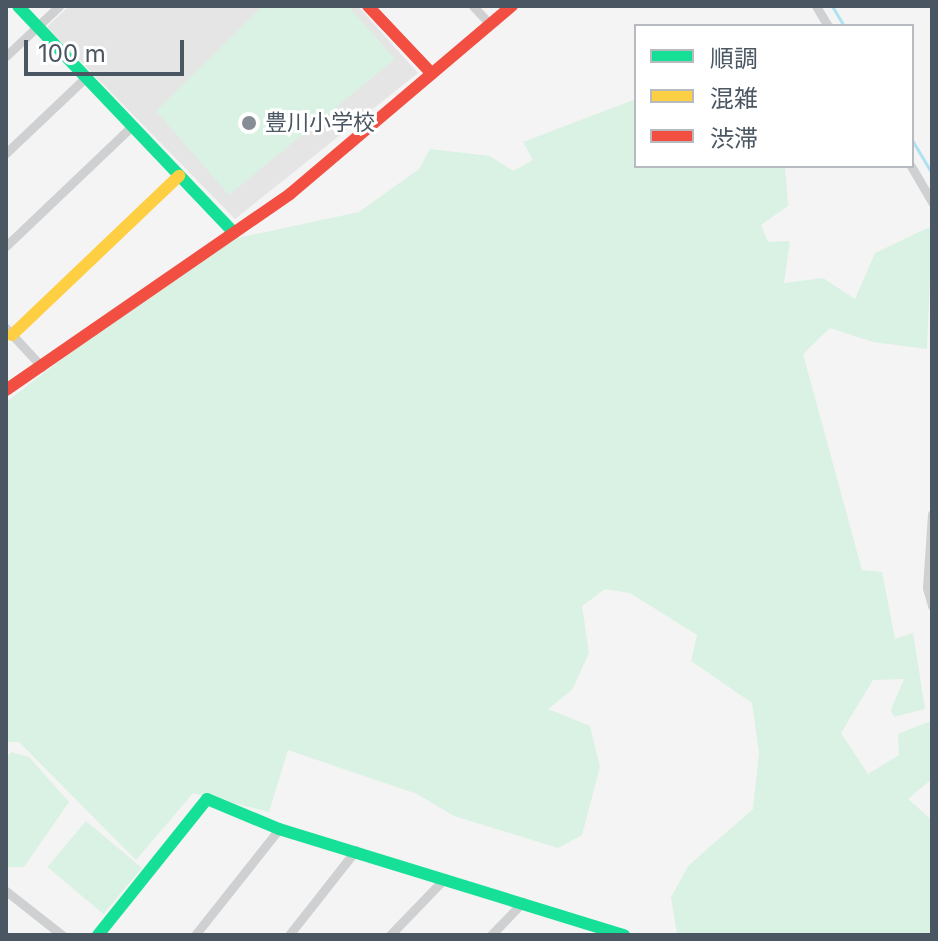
<!DOCTYPE html>
<html>
<head>
<meta charset="utf-8">
<style>
  body { margin:0 }
  #map { position:relative; width:938px; height:941px; overflow:hidden; background:#f4f4f4; font-family:Inter,"Noto Sans JP",sans-serif }
  div>[style] { position:absolute }
  [style*='--x'] { left:calc(var(--x)*1px); top:calc(var(--y)*1px); width:calc(var(--w)*1px); rotate:calc(var(--a)*1deg) }
  .education>* { inset:0; background:#e6e5e6 }
  .green>* { inset:0; background:#d9f2e3; transform-origin:0 0 }
  .stream>* { height:3px; margin:-1.5px; padding:0 1.5px; transform-origin:1.5px; border-radius:1.5px; background:#aee2f0 }
  .street>* { height:9px; margin:-4.5px; padding:0 4.5px; transform-origin:4.5px; border-radius:4.5px; background:#ced0d2 }
  .fast>* { height:12px; margin:-6px; padding:0 6px; transform-origin:6px; border-radius:6px; background:#16e098 }
  .slow>* { height:12px; margin:-6px; padding:0 6px; transform-origin:6px; border-radius:6px; background:#ffcf43 }
  .jam>* { height:12px; margin:-6px; padding:0 6px; transform-origin:6px; border-radius:6px; background:#f24e42 }
  .dots>* { width:22px; height:22px; translate:-50% -50%; box-sizing:border-box; border:4px solid #fff; border-radius:50% }
  span { translate:-50% -50%; white-space:nowrap; text-align:center; line-height:1.15; -webkit-text-stroke:6px #fff; paint-order:stroke }
  .poi-label { font-size:22px; color:#4a5661 }
  .left { translate:0 -50%; text-align:left }
  .frame { position:absolute; inset:0; border:8px solid #4a5661; pointer-events:none }
  .legend { position:absolute; left:634px; top:24px; width:280px; height:144px; box-sizing:border-box; background:#fff; border:2px solid #b7bbc0; margin:0; padding:10px 14px; list-style:none; font-size:24px; color:#4a5661 }
  .legend li { display:flex; align-items:center; gap:16px; height:40px }
  .legend b { width:40px; border:2px solid #b7bbc0 }
  .scale { position:absolute; left:24px; top:40px; width:160px; height:36px; box-sizing:border-box; border:4px solid #4a5661; border-top:0; padding-left:10px; font-size:24px; line-height:28px; white-space:nowrap; color:#4a5661; -webkit-text-stroke:6px #fff; paint-order:stroke }
</style>
</head>
<body>
<div id="map">
  <div class="education">
    <div style="clip-path:polygon(69px 6px,358px 6px,418px 73px,235px 219px,47px 27px)"></div>
  </div>
  <div class="green">
    <div style="clip-path:polygon(263px 6px,348px 6px,395px 59px,229px 195px,156px 111px)"></div>
    <div style="clip-path:polygon(636px 99px,636px 166px,785px 166px,788px 206px,761px 225px,768px 242px,790px 241px,784px 283px,823px 278px,855px 299px,875px 253px,932px 226px,927px 349px,873px 342px,830px 328px,803px 354px,862px 570px,882px 572px,895px 639px,913px 633px,925px 709px,894px 717px,891px 710px,904px 679px,873px 680px,841px 733px,868px 774px,899px 755px,898px 734px,931px 721px,932px 779px,908px 799px,932px 820px,932px 935px,669px 935px,677px 933px,671px 897px,689px 865px,753px 809px,759px 753px,752px 703px,691px 661px,697px 635px,630px 593px,605px 589px,582px 606px,589px 653px,572px 690px,548px 709px,590px 726px,600px 767px,582px 835px,558px 848px,454px 816px,417px 794px,288px 750px,269px 812px,193px 793px,136px 860px,19px 742px,6px 742px,6px 402px,214px 243px,359px 212px,419px 169px,430px 149px,490px 156px,513px 171px,533px 160px,523px 142px)"></div>
    <div style="clip-path:polygon(11px 752px,29px 757px,69px 802px,24px 867px,6px 867px,6px 758px)"></div>
    <div style="left:86px;top:821px;width:73px;height:60px;rotate:40deg"></div>
  </div>
  <div class="stream">
    <div style="--x:832;--y:6;--w:23;--a:59"></div>
    <div style="--x:912;--y:140;--w:39;--a:59"></div>
  </div>
  <div class="street">
    <div style="--x:473;--y:6;--w:25;--a:47"></div>
    <div style="--x:816;--y:6;--w:23;--a:59"></div>
    <div style="--x:6;--y:56;--w:73;--a:-43.3"></div>
    <div style="--x:6;--y:153;--w:110;--a:-43.5"></div>
    <div style="--x:911;--y:166;--w:42;--a:59.7"></div>
    <div style="--x:6;--y:246;--w:174;--a:-43.6"></div>
    <div style="--x:6;--y:328;--w:53;--a:47.3"></div>
    <div style="--x:932;--y:514;--w:74;--a:93.9"></div>
    <div style="--x:927;--y:588;--w:19;--a:74"></div>
    <div style="--x:6;--y:891;--w:71;--a:38.2"></div>
    <div style="--x:195;--y:935;--w:135;--a:-51.6"></div>
    <div style="--x:289;--y:935;--w:108;--a:-51.8"></div>
    <div style="--x:390;--y:935;--w:79;--a:-46"></div>
    <div style="--x:491;--y:935;--w:46;--a:-45.9"></div>
  </div>
  <div class="fast">
    <div style="--x:18;--y:6;--w:313;--a:46.4"></div>
    <div style="--x:98;--y:935;--w:174;--a:-51.3"></div>
    <div style="--x:207;--y:799;--w:78;--a:22.6"></div>
    <div style="--x:279;--y:829;--w:361;--a:17.1"></div>
  </div>
  <div class="slow">
    <div style="--x:12;--y:335;--w:231;--a:-43.6"></div>
  </div>
  <div class="jam">
    <div style="--x:368;--y:6;--w:93;--a:46.7"></div>
    <div style="--x:6;--y:390;--w:345;--a:-34.6"></div>
    <div style="--x:290;--y:194;--w:291;--a:-40.3"></div>
  </div>
  <div class="dots">
    <div style="left:249px;top:123px;background:#868d94"></div>
  </div>
  <div class="poi-label">
    <span class="left" style="left:265px;top:123px">豊川小学校</span>
  </div>
  <div class="frame"></div>
  <ul class="legend">
  <li><b style="height:10px;background:#16e098"></b>順調</li>
  <li><b style="height:10px;background:#ffcf43"></b>混雑</li>
  <li><b style="height:10px;background:#f24e42"></b>渋滞</li>
  </ul>
  <div class="scale">100 m</div>
</div>
</body>
</html>
